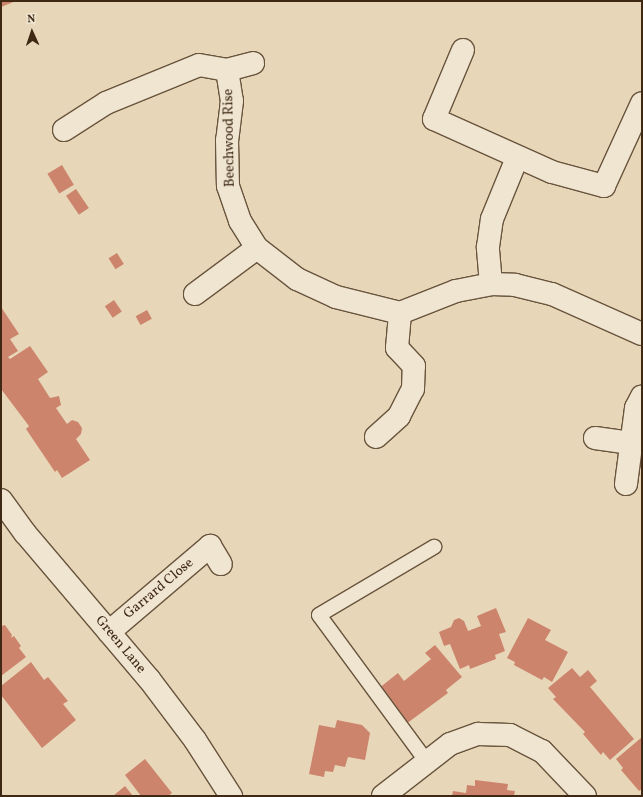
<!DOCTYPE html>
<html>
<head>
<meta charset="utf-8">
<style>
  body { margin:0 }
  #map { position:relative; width:643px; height:797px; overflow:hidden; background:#e7d7b8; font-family:Vollkorn,serif }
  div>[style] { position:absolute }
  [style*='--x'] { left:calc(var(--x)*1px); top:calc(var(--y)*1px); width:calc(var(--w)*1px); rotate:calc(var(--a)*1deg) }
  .building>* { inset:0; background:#cd846d; transform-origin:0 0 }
  .roads { filter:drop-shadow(1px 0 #69543d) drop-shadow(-1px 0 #69543d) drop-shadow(0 1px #69543d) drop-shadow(0 -1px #69543d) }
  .service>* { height:14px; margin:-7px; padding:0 7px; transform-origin:7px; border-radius:7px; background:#efe5d1 }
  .minor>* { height:22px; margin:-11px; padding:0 11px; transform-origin:11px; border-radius:11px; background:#efe5d1 }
  .secondary>* { height:22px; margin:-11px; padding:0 11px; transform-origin:11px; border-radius:11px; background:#efe5d1 }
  span { translate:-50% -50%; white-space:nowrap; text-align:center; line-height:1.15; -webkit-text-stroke:3.5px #efe5d1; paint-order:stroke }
  .street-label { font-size:14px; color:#3f2914 }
  .frame { position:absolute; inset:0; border:2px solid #3f2914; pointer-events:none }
  .north { position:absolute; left:12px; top:12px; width:40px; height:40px; -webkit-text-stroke:3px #efe5d1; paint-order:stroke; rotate:357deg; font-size:11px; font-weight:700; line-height:16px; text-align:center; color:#3f2914 }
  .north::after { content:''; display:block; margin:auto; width:14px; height:18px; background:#3f2914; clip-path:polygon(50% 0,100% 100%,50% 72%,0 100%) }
</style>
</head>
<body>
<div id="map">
  <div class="building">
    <div style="clip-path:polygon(1px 1px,16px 1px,1px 7px)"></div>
    <div style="left:62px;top:165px;width:23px;height:17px;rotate:59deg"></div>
    <div style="left:76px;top:189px;width:23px;height:12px;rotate:56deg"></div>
    <div style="left:117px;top:253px;width:13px;height:10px;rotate:58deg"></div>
    <div style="left:114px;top:300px;width:14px;height:11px;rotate:56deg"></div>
    <div style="clip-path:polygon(1px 307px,19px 334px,10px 339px,18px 351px,8px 357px,10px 359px,30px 346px,48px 372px,38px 379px,50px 398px,59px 396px,61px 405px,56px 408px,67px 424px,72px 420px,78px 422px,82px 428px,81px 434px,76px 439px,90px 460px,62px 478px,57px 470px,55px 472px,26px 429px,29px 426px,1px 389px)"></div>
    <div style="left:147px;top:310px;width:10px;height:13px;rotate:61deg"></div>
    <div style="clip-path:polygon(496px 608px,506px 632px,499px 634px,505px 651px,495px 655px,496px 659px,470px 669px,469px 665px,460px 669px,450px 644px,444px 646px,439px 632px,451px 627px,454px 620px,459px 618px,464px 621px,468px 631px,481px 626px,477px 616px)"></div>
    <div style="clip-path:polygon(528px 618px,551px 630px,545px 640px,568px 652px,552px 682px,544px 677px,542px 680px,514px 665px,515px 662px,507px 658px)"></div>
    <div style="clip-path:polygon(5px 625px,12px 635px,11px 638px,14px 636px,21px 646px,19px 648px,26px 657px,1px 676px,1px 626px)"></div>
    <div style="clip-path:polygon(435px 645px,462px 677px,446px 690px,448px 693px,406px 724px,378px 689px,398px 673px,404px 681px,431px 659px,425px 653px)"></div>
    <div style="clip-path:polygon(31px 662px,44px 680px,48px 677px,68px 701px,63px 704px,76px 720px,42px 748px,1px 695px,1px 686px)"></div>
    <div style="clip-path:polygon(572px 668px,580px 677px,588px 670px,597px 681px,590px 687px,634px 739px,610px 760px,603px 752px,601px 755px,583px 734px,585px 732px,553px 699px,556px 697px,548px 688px)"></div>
    <div style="clip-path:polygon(337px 720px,362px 725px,370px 733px,365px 760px,348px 757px,345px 767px,335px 765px,333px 772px,325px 771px,324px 777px,309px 774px,319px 725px,335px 728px)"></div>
    <div style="clip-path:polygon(641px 738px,642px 789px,639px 791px,621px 770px,623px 768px,616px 759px)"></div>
    <div style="clip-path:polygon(145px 759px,172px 793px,168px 796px,141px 796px,125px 775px)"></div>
    <div style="clip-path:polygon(475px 780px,508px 784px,507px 790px,515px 791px,514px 796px,452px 796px,453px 791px,466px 793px,467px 785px,475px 786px)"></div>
    <div style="clip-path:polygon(125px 786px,133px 796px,113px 796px)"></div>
  </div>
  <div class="roads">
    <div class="service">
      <div style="--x:427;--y:762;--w:182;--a:-126.3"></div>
      <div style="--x:319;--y:615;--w:134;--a:-30.6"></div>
    </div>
    <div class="minor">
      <div style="--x:463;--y:50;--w:75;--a:112.8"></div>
      <div style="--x:434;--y:119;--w:129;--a:24.2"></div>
      <div style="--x:552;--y:172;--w:54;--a:15.1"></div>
      <div style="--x:604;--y:186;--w:91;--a:-65.4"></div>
      <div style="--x:227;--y:70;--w:31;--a:81"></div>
      <div style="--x:232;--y:101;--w:39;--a:97"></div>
      <div style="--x:227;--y:140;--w:46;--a:88.8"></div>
      <div style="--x:228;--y:186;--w:37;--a:71"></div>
      <div style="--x:240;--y:221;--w:32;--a:58"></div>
      <div style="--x:257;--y:248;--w:51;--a:37.8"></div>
      <div style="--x:297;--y:279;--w:43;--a:24.8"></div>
      <div style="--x:336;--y:297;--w:66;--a:14"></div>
      <div style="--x:400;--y:313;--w:60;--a:-21.4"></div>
      <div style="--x:456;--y:291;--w:36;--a:-11"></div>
      <div style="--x:491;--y:284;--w:24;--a:2"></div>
      <div style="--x:515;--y:285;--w:38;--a:14"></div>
      <div style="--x:552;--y:294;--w:98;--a:24"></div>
      <div style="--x:64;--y:130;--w:50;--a:-32.7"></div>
      <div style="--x:106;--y:103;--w:100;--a:-22.2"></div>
      <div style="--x:199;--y:65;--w:28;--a:10"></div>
      <div style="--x:227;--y:70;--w:27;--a:-15"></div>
      <div style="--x:491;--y:284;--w:37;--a:-95"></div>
      <div style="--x:488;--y:247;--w:28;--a:-82"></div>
      <div style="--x:492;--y:219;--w:66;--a:-67.7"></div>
      <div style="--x:195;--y:294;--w:77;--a:-36.6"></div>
      <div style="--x:376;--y:437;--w:31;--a:-42"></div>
      <div style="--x:399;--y:416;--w:30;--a:-63"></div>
      <div style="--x:413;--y:389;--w:23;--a:-88"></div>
      <div style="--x:414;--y:366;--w:25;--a:-133"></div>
      <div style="--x:397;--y:348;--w:35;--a:-85"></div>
      <div style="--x:595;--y:438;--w:36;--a:8"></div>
      <div style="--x:626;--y:484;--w:77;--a:-82.5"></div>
      <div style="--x:636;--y:408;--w:13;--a:-63"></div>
      <div style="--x:109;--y:632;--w:133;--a:-40.4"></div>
      <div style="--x:210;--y:546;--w:21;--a:59"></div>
      <div style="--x:383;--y:796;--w:85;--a:-37.8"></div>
      <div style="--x:450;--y:744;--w:30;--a:-20"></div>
      <div style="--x:478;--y:734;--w:32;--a:2"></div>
      <div style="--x:510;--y:735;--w:36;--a:27"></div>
      <div style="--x:542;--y:751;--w:62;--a:46.3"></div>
    </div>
    <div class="secondary">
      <div style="--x:1;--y:500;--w:41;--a:54"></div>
      <div style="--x:25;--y:533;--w:192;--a:49.7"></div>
      <div style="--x:149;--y:679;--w:76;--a:53"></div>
      <div style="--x:195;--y:740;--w:67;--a:57.3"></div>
    </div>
  </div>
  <div class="street-label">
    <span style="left:230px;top:138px;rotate:-91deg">Beechwood Rise</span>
    <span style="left:159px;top:589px;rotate:-40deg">Garrard Close</span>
    <span style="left:120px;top:645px;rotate:50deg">Green Lane</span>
  </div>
  <div class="frame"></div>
  <div class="north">N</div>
</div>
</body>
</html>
